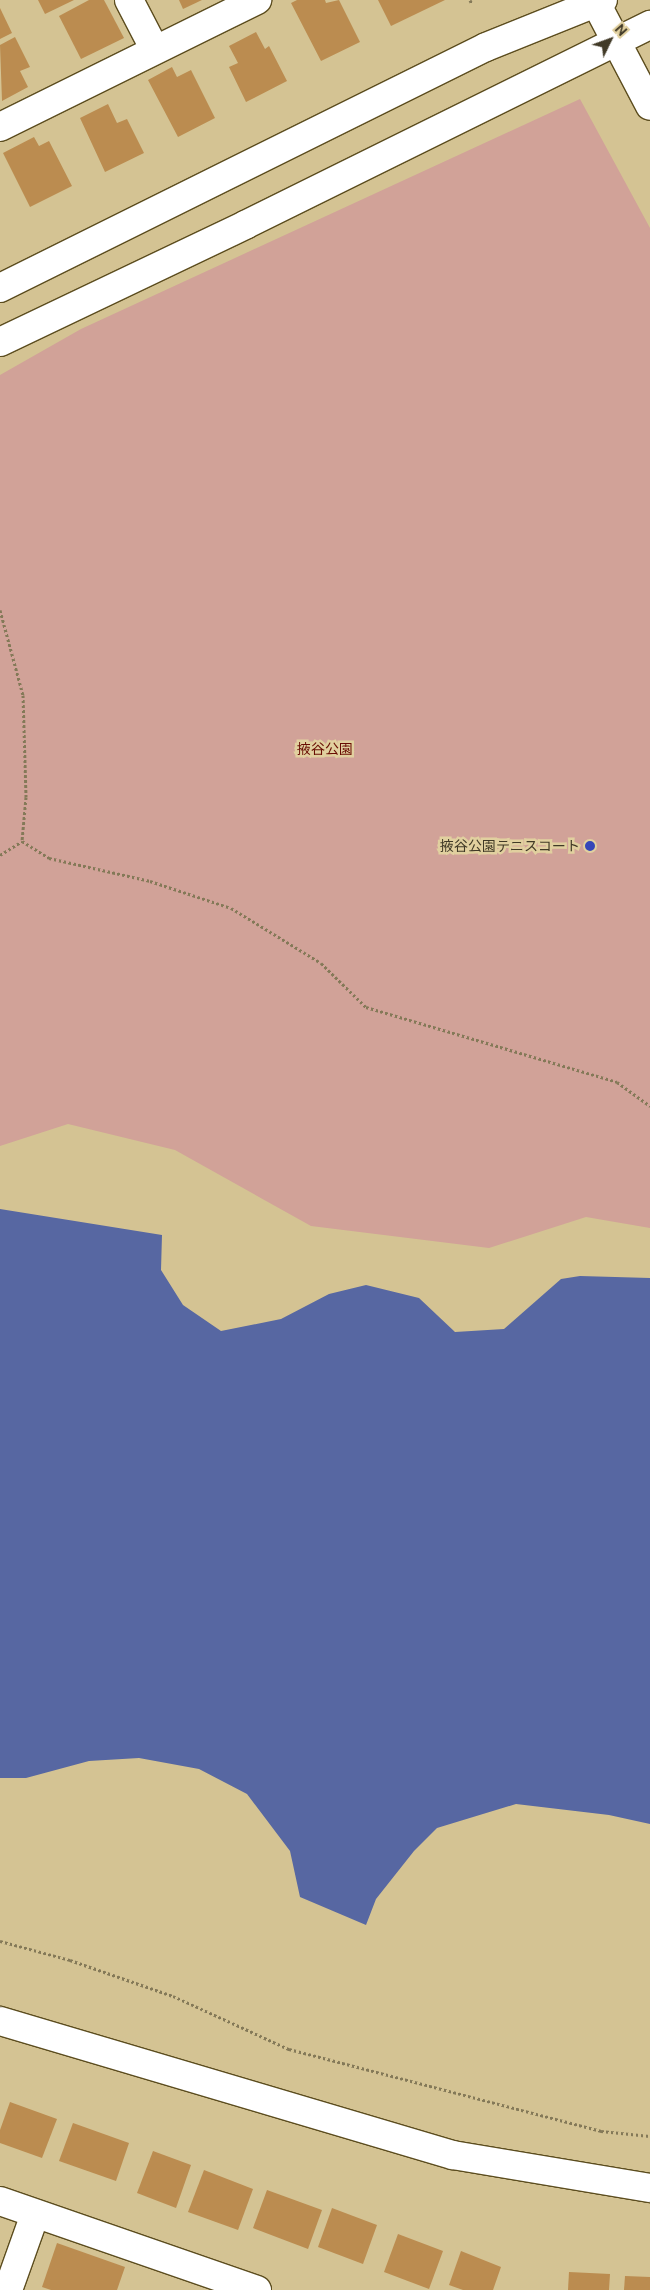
<!DOCTYPE html>
<meta charset="utf-8">
<style>
body{margin:0}
#map{position:relative;width:650px;height:2290px;overflow:hidden;background:#d4c393;font-family:Ubuntu,"Noto Sans JP",sans-serif}
div>[style]{position:absolute}
.green>*{inset:0;background:#d1a298}
.water>*{inset:0;background:#5767a2}
.building>*{inset:0;background:#bb8c50}
.path>*{height:3px;margin-top:-1.5px;transform-origin:0;background:repeating-linear-gradient(90deg,#847958 0 2.5px,transparent 0 5px)}
.roads{filter:drop-shadow(1px 0 #5c4d1f) drop-shadow(-1px 0 #5c4d1f) drop-shadow(0 1px #5c4d1f) drop-shadow(0 -1px #5c4d1f)}
.street>*{height:28px;margin:-14px;padding:0 14px;transform-origin:14px;border-radius:14px;background:#fff}
.secondary>*{height:28px;margin:-14px;padding:0 14px;transform-origin:14px;border-radius:14px;background:#fff}
.dots>*{width:14px;height:14px;translate:-50% -50%;box-sizing:border-box;border:2px solid #e1d09f;border-radius:50%}
span{translate:-50% -50%;white-space:nowrap;text-align:center;line-height:1.15;-webkit-text-stroke:5px #e1d09f;paint-order:stroke}
.park-label{font-size:14px;color:#680c02}
.poi-label{font-size:14px;color:#413a27}
.right{translate:-100% -50%;text-align:right}
.north{position:absolute;left:585px;top:15px;width:50px;height:50px;-webkit-text-stroke:4px #e1d09f;paint-order:stroke;rotate:48deg;font-size:14px;font-weight:700;line-height:20px;text-align:center;color:#413a27}
.north::after{content:'';display:block;margin:auto;width:18px;height:22px;background:#413a27;clip-path:polygon(50% 0,100% 100%,50% 72%,0 100%)}
</style>
<div id="map">
<div class="green">
<i style="clip-path:polygon(580px 99px,650px 228px,650px 1228px,586px 1217px,489px 1248px,311px 1226px,175px 1150px,68px 1124px,0 1146px,0 375px,81px 329px)"></i>
</div>
<div class="water">
<i style="clip-path:polygon(0 1209px,162px 1235px,161px 1270px,183px 1305px,221px 1331px,281px 1319px,329px 1294px,366px 1285px,419px 1298px,455px 1332px,504px 1329px,561px 1279px,580px 1276px,650px 1278px,650px 1824px,609px 1815px,516px 1804px,437px 1828px,414px 1851px,376px 1899px,366px 1925px,300px 1897px,290px 1851px,247px 1794px,199px 1769px,139px 1758px,89px 1761px,26px 1778px,0 1778px)"></i>
</div>
<div class="building">
<i style="clip-path:polygon(38px 0,74px 0,45px 14px)"></i>
<i style="clip-path:polygon(89px 0,104px 0,124px 38px,81px 59px,59px 16px)"></i>
<i style="clip-path:polygon(179px 0,202px 0,183px 9px)"></i>
<i style="clip-path:polygon(297px 0,325px 0,326px 3px,339px 0,360px 42px,321px 61px,291px 3px)"></i>
<i style="clip-path:polygon(378px 0,445px 0,391px 26px)"></i>
<i style="clip-path:polygon(0 8px,12px 33px,0 39px)"></i>
<i style="clip-path:polygon(256px 32px,265px 49px,269px 46px,287px 81px,246px 102px,229px 67px,238px 63px,229px 46px)"></i>
<i style="clip-path:polygon(15px 37px,30px 67px,20px 71px,28px 87px,2px 101px,0 45px)"></i>
<i style="clip-path:polygon(172px 67px,177px 77px,191px 70px,215px 118px,178px 137px,148px 80px)"></i>
<i style="clip-path:polygon(108px 104px,117px 123px,127px 119px,144px 153px,105px 172px,80px 118px)"></i>
<i style="clip-path:polygon(34px 137px,39px 146px,49px 141px,72px 186px,30px 207px,3px 153px)"></i>
<i style="clip-path:polygon(10px 2102px,57px 2119px,42px 2158px,0 2143px,0 2130px)"></i>
<i style="clip-path:polygon(73px 2123px,129px 2143px,116px 2181px,59px 2161px)"></i>
<i style="clip-path:polygon(153px 2151px,191px 2165px,176px 2208px,137px 2193px)"></i>
<i style="clip-path:polygon(204px 2170px,253px 2189px,238px 2230px,188px 2212px)"></i>
<i style="clip-path:polygon(267px 2190px,322px 2210px,308px 2249px,253px 2228px)"></i>
<i style="clip-path:polygon(332px 2208px,377px 2225px,363px 2264px,318px 2247px)"></i>
<i style="clip-path:polygon(398px 2234px,443px 2251px,429px 2289px,384px 2272px)"></i>
<i style="clip-path:polygon(57px 2243px,125px 2267px,117px 2290px,51px 2290px,42px 2287px)"></i>
<i style="clip-path:polygon(461px 2251px,501px 2267px,493px 2290px,463px 2290px,449px 2285px)"></i>
<i style="clip-path:polygon(569px 2272px,610px 2274px,609px 2290px,568px 2290px)"></i>
<i style="clip-path:polygon(625px 2276px,650px 2277px,650px 2290px,624px 2290px)"></i>
</div>
<div class="path">
<i style="left:470px;top:0;width:4px;rotate:63deg"></i>
<i style="left:0;top:610px;width:88px;rotate:74.9deg"></i>
<i style="left:23px;top:695px;width:102px;rotate:88.3deg"></i>
<i style="left:26px;top:797px;width:44px;rotate:95.2deg"></i>
<i style="left:22px;top:841px;width:32px;rotate:32deg"></i>
<i style="left:49px;top:858px;width:104px;rotate:12.8deg"></i>
<i style="left:150px;top:881px;width:85px;rotate:18.4deg"></i>
<i style="left:231px;top:908px;width:105px;rotate:31.4deg"></i>
<i style="left:321px;top:963px;width:63px;rotate:44.4deg"></i>
<i style="left:366px;top:1007px;width:262px;rotate:16.6deg"></i>
<i style="left:617px;top:1082px;width:41px;rotate:36deg"></i>
<i style="left:0;top:855px;width:26px;rotate:-32deg"></i>
<i style="left:0;top:1941px;width:73px;rotate:15.2deg"></i>
<i style="left:70px;top:1960px;width:109px;rotate:19.3deg"></i>
<i style="left:173px;top:1996px;width:128px;rotate:24.6deg"></i>
<i style="left:289px;top:2049px;width:323px;rotate:14.7deg"></i>
<i style="left:601px;top:2131px;width:49px;rotate:5.8deg"></i>
</div>
<div class="roads">
<div class="street">
<i style="left:129px;top:0;width:56px;rotate:62.5deg"></i>
<i style="left:0;top:127px;width:287px;rotate:-26.3deg"></i>
<i style="left:0;top:2201px;width:272px;rotate:19.1deg"></i>
<i style="left:8px;top:2290px;width:81px;rotate:-70.4deg"></i>
</div>
<div class="secondary">
<i style="left:596px;top:3px;width:116px;rotate:62.3deg"></i>
<i style="left:0;top:288px;width:542px;rotate:-26.38deg"></i>
<i style="left:486px;top:47px;width:126px;rotate:-21.9deg"></i>
<i style="left:0;top:342px;width:272px;rotate:-25.5deg"></i>
<i style="left:245px;top:225px;width:452px;rotate:-26.3deg"></i>
<i style="left:0;top:2021px;width:472px;rotate:16.5deg"></i>
<i style="left:453px;top:2155px;width:200px;rotate:9.5deg"></i>
</div>
</div>
<div class="dots">
<i style="left:590px;top:846px;background:#3646b8"></i>
</div>
<div class="park-label">
<span style="left:325px;top:749px">掖谷公園</span>
</div>
<div class="poi-label">
<span class="right" style="left:580px;top:846px">掖谷公園テニスコート</span>
</div>
<div class="north">N</div>
</div>
